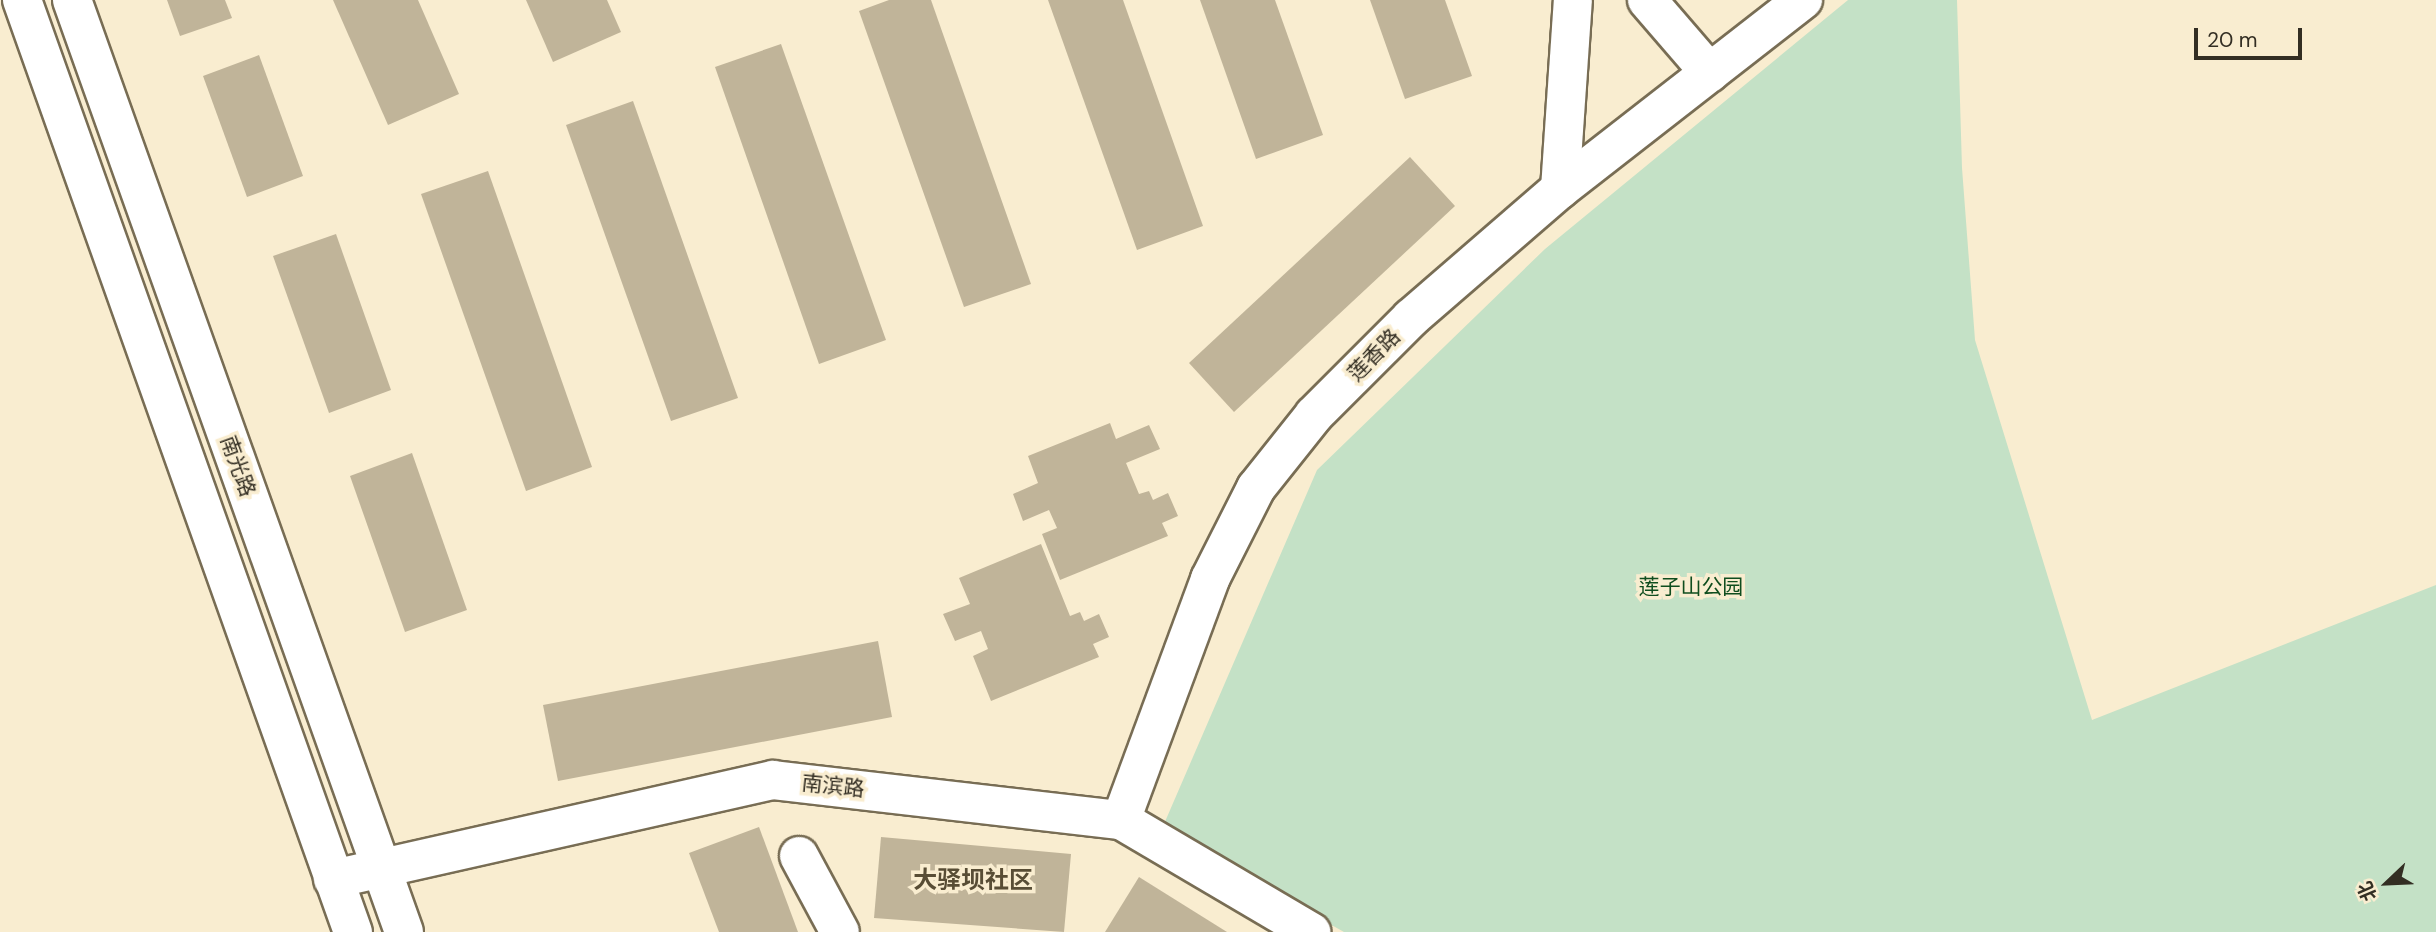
<!DOCTYPE html>
<meta charset="utf-8">
<style>
body{margin:0}
#map{position:relative;width:2436px;height:932px;overflow:hidden;background:#f9edd0;font-family:"DM Sans","Noto Sans SC",sans-serif}
div>[style]{position:absolute}
.green>*{inset:0;background:#c4e1c6}
.building>*{inset:0;background:#c0b499}
.roads{filter:drop-shadow(2px 0 #786d54) drop-shadow(-2px 0 #786d54) drop-shadow(0 2px #786d54) drop-shadow(0 -2px #786d54)}
.minor>*{height:38px;margin:-19px;padding:0 19px;transform-origin:19px;border-radius:19px;background:#fff}
.major>*{height:38px;margin:-19px;padding:0 19px;transform-origin:19px;border-radius:19px;background:#fff}
span{translate:-50% -50%;white-space:nowrap;text-align:center;line-height:1.15;-webkit-text-stroke:7px #f9edd0;paint-order:stroke}
.street-label{font-size:21px;color:#332e23}
.park-label{font-size:21px;color:#0f4d1e}
.quarter-label{font-size:24px;color:#584d35;font-weight:700}
.north{position:absolute;left:2352px;top:848px;width:70px;height:70px;-webkit-text-stroke:5px #f9edd0;paint-order:stroke;rotate:247deg;font-size:19px;font-weight:700;line-height:28px;text-align:center;color:#332e23}
.north::after{content:'';display:block;margin:auto;width:24px;height:32px;background:#332e23;clip-path:polygon(50% 0,100% 100%,50% 72%,0 100%)}
.scale{position:absolute;left:2194px;top:28px;width:108px;height:32px;box-sizing:border-box;border:4px solid #332e23;border-top:0;padding-left:9px;font-size:21px;line-height:24px;white-space:nowrap;color:#332e23;-webkit-text-stroke:5px #f9edd0;paint-order:stroke}
</style>
<div id="map">
<div class="green">
<i style="clip-path:polygon(1848px 0,1957px 0,1962px 168px,1975px 340px,2092px 720px,2436px 585px,2436px 932px,1344px 932px,1216px 860px,1164px 824px,1317px 470px,1545px 249px)"></i>
</div>
<div class="building">
<i style="clip-path:polygon(167px 0,225px 0,232px 18px,180px 36px)"></i>
<i style="clip-path:polygon(333px 0,418px 0,459px 94px,388px 125px)"></i>
<i style="clip-path:polygon(526px 0,607px 0,621px 32px,553px 62px)"></i>
<i style="clip-path:polygon(889px 0,931px 0,1031px 284px,964px 307px,859px 11px)"></i>
<i style="clip-path:polygon(1048px 0,1123px 0,1203px 226px,1137px 250px)"></i>
<i style="clip-path:polygon(1200px 0,1275px 0,1323px 135px,1256px 159px)"></i>
<i style="clip-path:polygon(1370px 0,1445px 0,1472px 76px,1405px 99px)"></i>
<i style="clip-path:polygon(781px 44px,886px 340px,819px 364px,715px 67px)"></i>
<i style="clip-path:polygon(259px 55px,303px 176px,247px 197px,203px 76px)"></i>
<i style="clip-path:polygon(633px 101px,738px 398px,671px 421px,566px 125px)"></i>
<i style="clip-path:polygon(1410px 157px,1455px 206px,1234px 412px,1189px 363px)"></i>
<i style="clip-path:polygon(488px 171px,592px 467px,526px 491px,421px 194px)"></i>
<i style="clip-path:polygon(336px 234px,391px 390px,329px 413px,273px 256px)"></i>
<i style="clip-path:polygon(1110px 423px,1116px 439px,1149px 425px,1160px 449px,1126px 463px,1139px 494px,1149px 491px,1153px 500px,1168px 493px,1178px 516px,1162px 523px,1168px 536px,1060px 580px,1042px 534px,1057px 528px,1049px 510px,1023px 521px,1013px 494px,1038px 483px,1028px 456px)"></i>
<i style="clip-path:polygon(412px 453px,467px 610px,405px 632px,350px 476px)"></i>
<i style="clip-path:polygon(1041px 544px,1070px 616px,1080px 612px,1084px 621px,1099px 614px,1109px 637px,1093px 644px,1099px 657px,991px 701px,973px 656px,988px 649px,981px 631px,955px 641px,943px 614px,970px 604px,959px 578px)"></i>
<i style="clip-path:polygon(878px 641px,892px 717px,558px 781px,543px 705px)"></i>
<i style="clip-path:polygon(759px 827px,798px 932px,719px 932px,689px 853px)"></i>
<i style="clip-path:polygon(881px 837px,1071px 854px,1064px 932px,874px 918px)"></i>
<i style="clip-path:polygon(1139px 877px,1227px 932px,1105px 932px)"></i>
</div>
<div class="roads">
<div class="minor">
<i style="left:1647px;top:0;width:96px;rotate:49.2deg"></i>
<i style="left:1560px;top:189px;width:189px;rotate:-86.1deg"></i>
<i style="left:1121px;top:820px;width:257px;rotate:-69.7deg"></i>
<i style="left:1210px;top:579px;width:102px;rotate:-63.2deg"></i>
<i style="left:1256px;top:488px;width:93px;rotate:-51.5deg"></i>
<i style="left:1314px;top:415px;width:137px;rotate:-45deg"></i>
<i style="left:1411px;top:318px;width:197px;rotate:-40.9deg"></i>
<i style="left:1560px;top:189px;width:308px;rotate:-37.9deg"></i>
<i style="left:799px;top:856px;width:86px;rotate:61.7deg"></i>
<i style="left:333px;top:879px;width:451px;rotate:-12.7deg"></i>
<i style="left:773px;top:780px;width:350px;rotate:6.6deg"></i>
<i style="left:1121px;top:820px;width:221px;rotate:30.5deg"></i>
</div>
<div class="major">
<i style="left:22px;top:0;width:989px;rotate:70.45deg"></i>
<i style="left:72px;top:0;width:989px;rotate:70.39deg"></i>
</div>
</div>
<div class="street-label">
<span style="left:1374px;top:355px;rotate:-45deg">莲香路</span>
<span style="left:238px;top:466px;rotate:70deg">南光路</span>
<span style="left:833px;top:786px;rotate:6deg">南滨路</span>
</div>
<div class="park-label">
<span style="left:1691px;top:587px">莲子山公园</span>
</div>
<div class="quarter-label">
<span style="left:973px;top:880px">大驿坝社区</span>
</div>
<div class="north">北</div>
<div class="scale">20 m</div>
</div>
